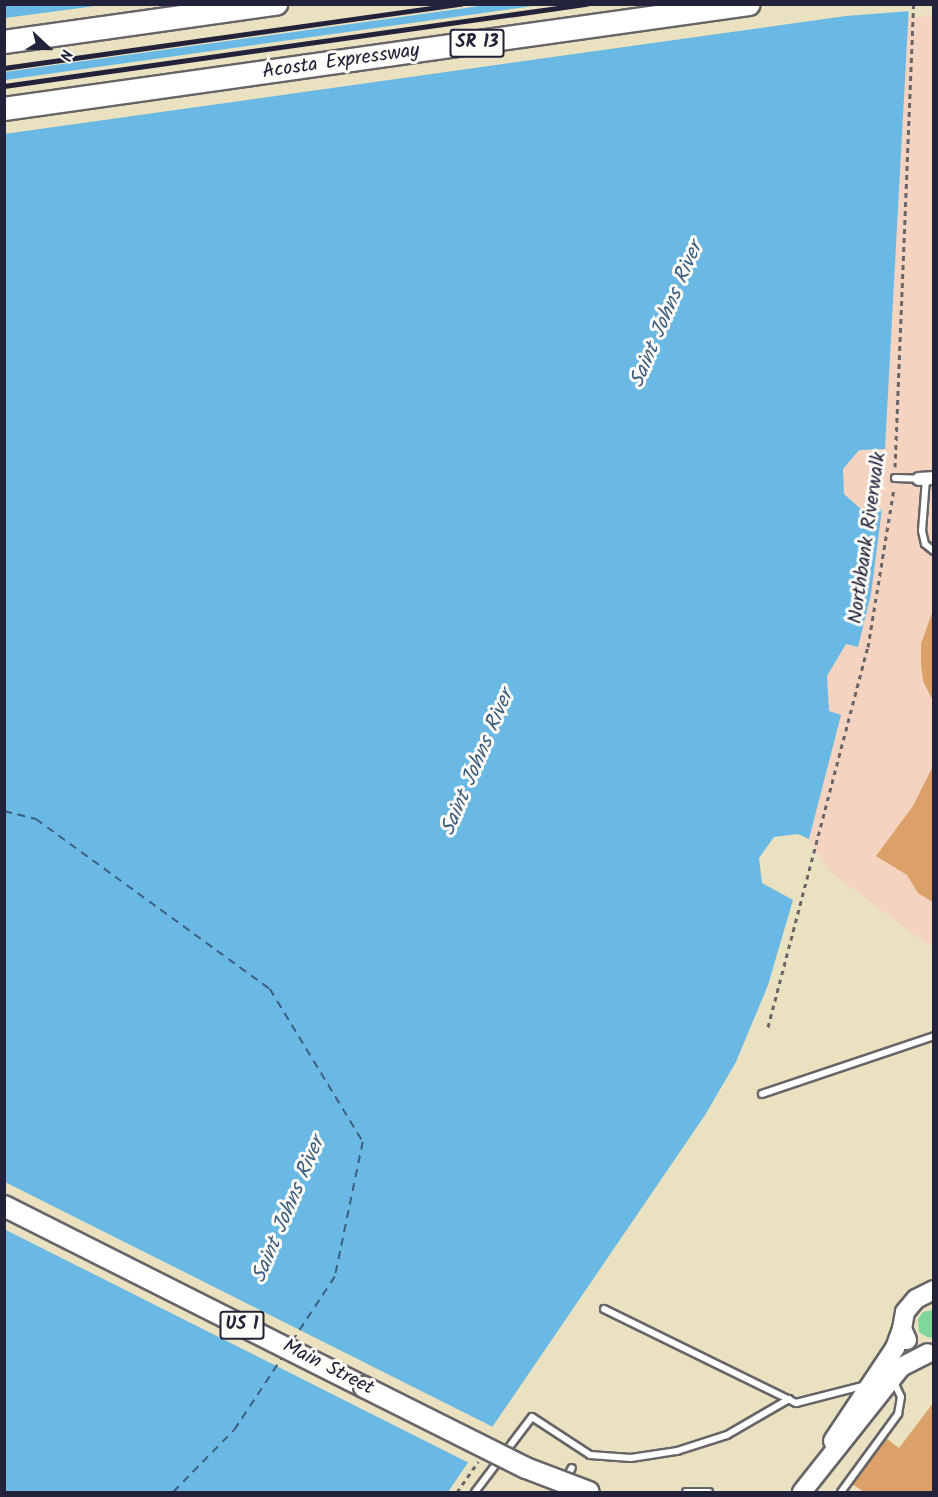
<!DOCTYPE html>
<style>
body{margin:0}
#map{position:relative;width:938px;height:1497px;overflow:hidden;background:#e9e1bf;font-family:Kalam,sans-serif}
div>[style]{position:absolute}
.built>*{inset:0;background:#f4d3c0}
.green>*{inset:0;background:#7fd79c}
.water>*{inset:0;background:#69b9e4}
.pier>*{inset:0;background:#e9e1bf}
.ferry>*{height:1.5px;margin-top:-0.75px;transform-origin:0;background:repeating-linear-gradient(90deg,#3e5e7f 0 8px,transparent 0 14px)}
.building>*{inset:0;background:#dba169}
.path>*{height:3px;margin-top:-1.5px;transform-origin:0;background:repeating-linear-gradient(90deg,#686569 0 4.5px,transparent 0 9px)}
.roads{filter:drop-shadow(2px 0 #686569) drop-shadow(-2px 0 #686569) drop-shadow(0 2px #686569) drop-shadow(0 -2px #686569)}
.lane>*{height:6px;margin:-3px;padding:0 3px;transform-origin:3px;border-radius:3px;background:#fff}
.street>*{height:12px;margin:-6px;padding:0 6px;transform-origin:6px;border-radius:6px;background:#fff}
.secondary>*{height:18px;margin:-9px;padding:0 9px;transform-origin:9px;border-radius:9px;background:#fff}
.primary>*{height:20px;margin:-10px;padding:0 10px;transform-origin:10px;border-radius:10px;background:#fff}
.highway>*{height:22px;margin:-11px;padding:0 11px;transform-origin:11px;border-radius:11px;background:#fff}
.rail>*{height:4.5px;margin:-2.25px;padding:0 2.25px;transform-origin:2.25px;border-radius:2.25px;background:#22223b}
.bridges{filter:drop-shadow(2px 0 #686569) drop-shadow(-2px 0 #686569) drop-shadow(0 2px #686569) drop-shadow(0 -2px #686569)}
.primary-bridge>*{height:20px;margin:-10px;padding:0 10px;transform-origin:10px;border-radius:10px;background:#fff}
span{translate:-50% -50%;white-space:nowrap;text-align:center;line-height:1.15;-webkit-text-stroke:6px #fdfcf7;paint-order:stroke}
.shield-label span{padding:2px 4px;background:#fdfcf7;border:2px solid;border-radius:4px;-webkit-text-stroke-width:0}
.shield-label{font-size:18px;color:#22223b;font-weight:700}
.street-label{font-size:20px;color:#22223b}
.water-label{font-size:21px;color:#3e5e7f;font-style:italic}
.frame{position:absolute;inset:0;border:6px solid #22223b;pointer-events:none}
.north{position:absolute;left:18px;top:18px;width:60px;height:60px;-webkit-text-stroke:4px #fdfcf7;paint-order:stroke;rotate:112deg;font-size:16px;font-weight:700;line-height:24px;text-align:center;color:#22223b}
.north::after{content:'';display:block;margin:auto;width:21px;height:27px;background:#22223b;clip-path:polygon(50% 0,100% 100%,50% 72%,0 100%)}
</style>
<div id="map">
<div class="built">
<i style="clip-path:polygon(933px 16px,933px 948px,830px 872px,809px 839px,841px 715px,829px 712px,827px 675px,846px 644px,858px 646px,871px 594px,882px 509px,862px 510px,844px 494px,843px 469px,859px 450px,885px 449px,908px 18px)"></i>
</div>
<div class="green">
<i style="clip-path:polygon(933px 1310px,933px 1338px,927px 1337px,919px 1332px,918px 1319px,923px 1312px)"></i>
</div>
<div class="water">
<i style="clip-path:polygon(5px 5px,909px 5px,885px 449px,859px 450px,843px 469px,844px 494px,862px 510px,882px 509px,871px 594px,858px 647px,846px 644px,827px 676px,829px 711px,841px 715px,809px 839px,798px 834px,774px 837px,759px 858px,762px 883px,793px 900px,768px 985px,736px 1062px,705px 1115px,448px 1492px,5px 1492px)"></i>
</div>
<div class="pier">
<i style="clip-path:polygon(912px 4px,911px 11px,846px 16px,4px 134px,5px 80px,540px 5px)"></i>
<i style="clip-path:polygon(103px 5px,487px 5px,5px 72px,5px 18px)"></i>
<i style="clip-path:polygon(5px 1182px,495px 1428px,471px 1464px,4px 1229px)"></i>
</div>
<div class="ferry">
<i style="left:4px;top:811px;width:33px;rotate:14deg"></i>
<i style="left:36px;top:819px;width:289px;rotate:36deg"></i>
<i style="left:270px;top:989px;width:179px;rotate:58.7deg"></i>
<i style="left:363px;top:1142px;width:138px;rotate:101.7deg"></i>
<i style="left:335px;top:1277px;width:78px;rotate:123.5deg"></i>
<i style="left:173px;top:1492px;width:87px;rotate:-45.5deg"></i>
<i style="left:234px;top:1430px;width:89px;rotate:-56.5deg"></i>
</div>
<div class="building">
<i style="clip-path:polygon(934px 607px,932px 692px,934px 703px,923px 681px,921px 663px,921px 644px)"></i>
<i style="clip-path:polygon(934px 764px,934px 903px,918px 893px,907px 875px,876px 856px,913px 806px)"></i>
<i style="clip-path:polygon(934px 1402px,934px 1492px,864px 1492px,845px 1479px,879px 1433px,899px 1448px)"></i>
</div>
<div class="path">
<i style="left:895px;top:467px;width:463px;rotate:-87.7deg"></i>
<i style="left:768px;top:1027px;width:393px;rotate:-75.3deg"></i>
<i style="left:868px;top:647px;width:160px;rotate:-80.7deg"></i>
<i style="left:457px;top:1492px;width:37px;rotate:-55deg"></i>
</div>
<div class="roads">
<div class="lane">
<i style="left:895px;top:478px;width:24px;rotate:2deg"></i>
<i style="left:926px;top:479px;width:52px;rotate:94.4deg"></i>
<i style="left:922px;top:531px;width:13px;rotate:77deg"></i>
<i style="left:925px;top:544px;width:11px;rotate:38deg"></i>
<i style="left:762px;top:1094px;width:182px;rotate:-18.6deg"></i>
<i style="left:604px;top:1309px;width:214px;rotate:26.1deg"></i>
<i style="left:796px;top:1403px;width:72px;rotate:-14.4deg"></i>
<i style="left:475px;top:1492px;width:94px;rotate:-52.8deg"></i>
<i style="left:532px;top:1417px;width:69px;rotate:33.2deg"></i>
<i style="left:590px;top:1455px;width:41px;rotate:4.2deg"></i>
<i style="left:631px;top:1458px;width:47px;rotate:-8.7deg"></i>
<i style="left:677px;top:1451px;width:52px;rotate:-17.7deg"></i>
<i style="left:727px;top:1435px;width:72px;rotate:-30.1deg"></i>
<i style="left:559px;top:1492px;width:27px;rotate:-62deg"></i>
<i style="left:686px;top:1492px;width:23px"></i>
<i style="left:841px;top:1492px;width:97px;rotate:-53.8deg"></i>
<i style="left:898px;top:1414px;width:17px;rotate:-80deg"></i>
<i style="left:901px;top:1397px;width:17px;rotate:-115deg"></i>
</div>
<div class="street">
<i style="left:919px;top:479px;width:15px;rotate:-4deg"></i>
</div>
<div class="secondary">
<i style="left:907px;top:1340px;width:12px;rotate:-114deg"></i>
<i style="left:902px;top:1329px;width:17px;rotate:-80deg"></i>
<i style="left:905px;top:1312px;width:17px;rotate:-50deg"></i>
<i style="left:916px;top:1299px;width:20px;rotate:-27deg"></i>
<i style="left:833px;top:1441px;width:112px;rotate:-56.3deg"></i>
<i style="left:895px;top:1348px;width:20px;rotate:-70deg"></i>
<i style="left:802px;top:1492px;width:159px;rotate:-51.6deg"></i>
<i style="left:901px;top:1367px;width:30px;rotate:-27deg"></i>
</div>
<div class="primary">
<i style="left:4px;top:1206px;width:403px;rotate:26.7deg"></i>
</div>
<div class="highway">
<i style="left:4px;top:42px;width:275px;rotate:-8deg"></i>
<i style="left:4px;top:109px;width:752px;rotate:-8.02deg"></i>
</div>
</div>
<div class="rail">
<i style="left:4px;top:68px;width:462px;rotate:-8deg"></i>
<i style="left:4px;top:86px;width:588px;rotate:-8.02deg"></i>
</div>
<div class="bridges">
<div class="primary-bridge">
<i style="left:364px;top:1387px;width:181px;rotate:26.6deg"></i>
<i style="left:526px;top:1468px;width:67px;rotate:20.9deg"></i>
</div>
</div>
<div class="shield-label">
<span style="left:477px;top:43px">SR 13</span>
<span style="left:242px;top:1325px">US 1</span>
</div>
<div class="street-label">
<span style="left:341px;top:62px;rotate:-8deg">Acosta Expressway</span>
<span style="left:868px;top:538px;rotate:-82deg">Northbank Riverwalk</span>
<span style="left:328px;top:1368px;rotate:27deg">Main Street</span>
</div>
<div class="water-label">
<span style="left:667px;top:315px;rotate:-67deg">Saint Johns River</span>
<span style="left:478px;top:763px;rotate:-67deg">Saint Johns River</span>
<span style="left:289px;top:1210px;rotate:-67deg">Saint Johns River</span>
</div>
<div class="frame"></div>
<div class="north">N</div>
</div>
